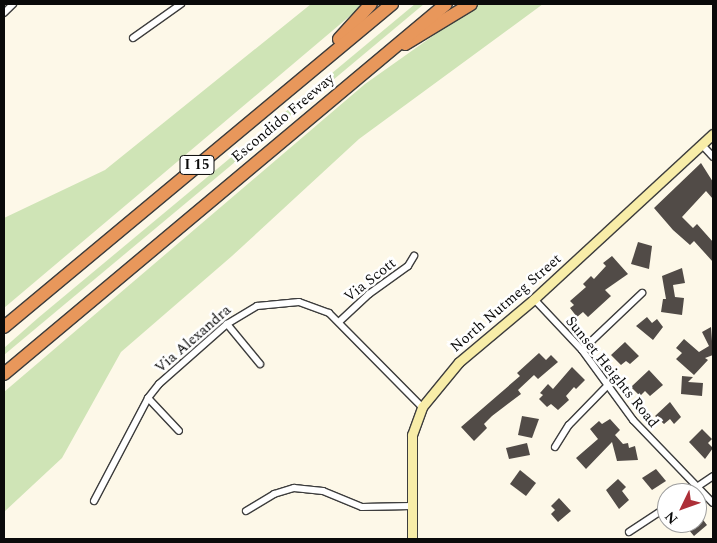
<!DOCTYPE html>
<style>
body{margin:0}
#map{position:relative;width:717px;height:543px;overflow:hidden;background:#fdf8e8;font-family:Spectral,serif}
div>[style]{position:absolute}
.green>*{inset:0;background:#cfe4b6}
.building>*{inset:0;background:#514b47}
.roads{filter:drop-shadow(1px 0 #3d3d3d) drop-shadow(-1px 0 #3d3d3d) drop-shadow(0 1px #3d3d3d) drop-shadow(0 -1px #3d3d3d)}
.street>*{height:6px;margin:-3px;padding:0 3px;transform-origin:3px;border-radius:3px;background:#fff}
.secondary>*{height:9px;margin:-4.5px;padding:0 4.5px;transform-origin:4.5px;border-radius:4.5px;background:#f8eda8}
.highway>*{height:12px;margin:-6px;padding:0 6px;transform-origin:6px;border-radius:6px;background:#e8975b}
span{translate:-50% -50%;white-space:nowrap;text-align:center;line-height:1.15;-webkit-text-stroke:5px #fff;paint-order:stroke}
.shield-label span{padding:1px 4px;background:#fff;border:1px solid;border-radius:4px;-webkit-text-stroke-width:0}
.shield-label{font-size:14px;color:#0a0a0a;font-weight:700}
.street-label{font-size:15px;color:#0a0a0a}
.frame{position:absolute;inset:0;border:5px solid #0a0a0a;pointer-events:none}
.north{position:absolute;left:657px;top:483px;width:50px;height:50px;box-sizing:border-box;background:#fff;border:1px solid #9d9d9d;border-radius:50%;rotate:228deg;font-size:14px;font-weight:700;line-height:20px;text-align:center;color:#0a0a0a}
.north::after{content:'';display:block;margin:auto;width:18px;height:22px;background:#ad2f38;clip-path:polygon(50% 0,100% 100%,50% 72%,0 100%)}
</style>
<div id="map">
<div class="green">
<i style="clip-path:polygon(311px 4px,364px 4px,4px 308px,4px 218px,105px 170px)"></i>
<i style="clip-path:polygon(415px 4px,424px 4px,4px 355px,4px 348px,38px 318px)"></i>
<i style="clip-path:polygon(478px 4px,543px 4px,359px 139px,232px 256px,121px 352px,62px 458px,4px 512px,4px 392px,365px 84px)"></i>
</div>
<div class="building">
<i style="clip-path:polygon(701px 163px,713px 182px,713px 199px,706px 191px,682px 217px,693px 228px,697px 224px,713px 242px,713px 262px,694px 241px,690px 245px,673px 230px,654px 208px)"></i>
<i style="clip-path:polygon(638px 242px,652px 246px,649px 269px,631px 264px)"></i>
<i style="clip-path:polygon(612px 256px,628px 274px,605px 290px,611px 296px,588px 317px,583px 312px,577px 317px,570px 308px,574px 305px,570px 301px,586px 287px,583px 284px,591px 276px,594px 279px,606px 266px,603px 263px)"></i>
<i style="clip-path:polygon(682px 268px,685px 283px,673px 285px,675px 297px,684px 298px,682px 315px,661px 312px,663px 299px,666px 299px,662px 276px)"></i>
<i style="clip-path:polygon(647px 317px,652px 323px,657px 319px,663px 327px,653px 340px,636px 326px)"></i>
<i style="clip-path:polygon(711px 327px,713px 355px,705px 358px,708px 360px,694px 375px,676px 359px,682px 353px,676px 348px,684px 339px,699px 352px,709px 346px,702px 332px)"></i>
<i style="clip-path:polygon(625px 342px,639px 356px,630px 364px,626px 361px,621px 365px,611px 355px)"></i>
<i style="clip-path:polygon(539px 353px,546px 360px,551px 355px,558px 362px,538px 379px,534px 375px,518px 390px,521px 394px,492px 416px,484px 424px,487px 428px,474px 441px,461px 427px,520px 376px,517px 373px)"></i>
<i style="clip-path:polygon(572px 367px,585px 380px,576px 389px,574px 387px,566px 396px,569px 400px,558px 410px,551px 404px,547px 407px,539px 399px,543px 395px,540px 393px,548px 384px,553px 389px)"></i>
<i style="clip-path:polygon(649px 370px,663px 385px,650px 396px,645px 391px,640px 396px,631px 387px)"></i>
<i style="clip-path:polygon(682px 376px,693px 377px,688px 382px,703px 383px,702px 396px,681px 394px)"></i>
<i style="clip-path:polygon(670px 402px,681px 417px,674px 424px,670px 419px,664px 424px,655px 416px)"></i>
<i style="clip-path:polygon(522px 416px,539px 419px,532px 438px,518px 435px)"></i>
<i style="clip-path:polygon(610px 419px,620px 430px,615px 435px,623px 444px,628px 443px,629px 448px,635px 446px,638px 460px,617px 461px,612px 442px,586px 469px,576px 458px,598px 439px,590px 429px,599px 421px,602px 424px)"></i>
<i style="clip-path:polygon(702px 429px,712px 439px,708px 443px,713px 448px,705px 459px,689px 442px)"></i>
<i style="clip-path:polygon(527px 443px,530px 455px,509px 459px,506px 448px)"></i>
<i style="clip-path:polygon(656px 469px,666px 481px,652px 490px,642px 478px)"></i>
<i style="clip-path:polygon(520px 470px,536px 483px,526px 496px,510px 484px)"></i>
<i style="clip-path:polygon(618px 479px,626px 487px,622px 491px,629px 500px,619px 509px,606px 490px)"></i>
<i style="clip-path:polygon(559px 498px,571px 511px,558px 522px,551px 514px,555px 510px,551px 506px)"></i>
<i style="clip-path:polygon(697px 512px,707px 525px,694px 536px,683px 523px,697px 523px)"></i>
</div>
<div class="roads">
<div class="street">
<i style="left:4px;top:13px;width:13px;rotate:-45deg"></i>
<i style="left:133px;top:38px;width:59px;rotate:-35.3deg"></i>
<i style="left:702px;top:145px;width:16px;rotate:47deg"></i>
<i style="left:534px;top:299px;width:70px;rotate:46.7deg"></i>
<i style="left:582px;top:350px;width:87px;rotate:53.9deg"></i>
<i style="left:633px;top:420px;width:115px;rotate:46.1deg"></i>
<i style="left:340px;top:321px;width:40px;rotate:-43deg"></i>
<i style="left:369px;top:294px;width:48px;rotate:-35.7deg"></i>
<i style="left:408px;top:266px;width:12px;rotate:-59deg"></i>
<i style="left:227px;top:324px;width:52px;rotate:50.5deg"></i>
<i style="left:582px;top:350px;width:83px;rotate:-43.5deg"></i>
<i style="left:148px;top:398px;width:45px;rotate:46.8deg"></i>
<i style="left:555px;top:447px;width:26px;rotate:-58deg"></i>
<i style="left:569px;top:425px;width:57px;rotate:-45.7deg"></i>
<i style="left:688px;top:493px;width:30px;rotate:-34deg"></i>
<i style="left:94px;top:501px;width:116px;rotate:-62.3deg"></i>
<i style="left:148px;top:398px;width:18px;rotate:-52deg"></i>
<i style="left:159px;top:384px;width:91px;rotate:-41.4deg"></i>
<i style="left:227px;top:324px;width:35px;rotate:-31deg"></i>
<i style="left:257px;top:306px;width:42px;rotate:-5.4deg"></i>
<i style="left:299px;top:302px;width:32px;rotate:20deg"></i>
<i style="left:329px;top:313px;width:132px;rotate:45.3deg"></i>
<i style="left:246px;top:511px;width:33px;rotate:-31deg"></i>
<i style="left:274px;top:494px;width:21px;rotate:-17deg"></i>
<i style="left:294px;top:488px;width:29px;rotate:6deg"></i>
<i style="left:323px;top:491px;width:42px;rotate:22.3deg"></i>
<i style="left:362px;top:507px;width:49px;rotate:-1.2deg"></i>
<i style="left:629px;top:532px;width:45px;rotate:-33.3deg"></i>
</div>
<div class="secondary">
<i style="left:412px;top:539px;width:104px;rotate:-90deg"></i>
<i style="left:412px;top:435px;width:30px;rotate:-70deg"></i>
<i style="left:422px;top:407px;width:58px;rotate:-50.6deg"></i>
<i style="left:459px;top:362px;width:98px;rotate:-40deg"></i>
<i style="left:534px;top:299px;width:243px;rotate:-42.7deg"></i>
</div>
<div class="highway">
<i style="left:339px;top:39px;width:47px;rotate:-47.6deg"></i>
<i style="left:405px;top:44px;width:77px;rotate:-31.2deg"></i>
<i style="left:4px;top:327px;width:505px;rotate:-39.78deg"></i>
<i style="left:4px;top:374px;width:576px;rotate:-39.93deg"></i>
</div>
</div>
<div class="shield-label">
<span style="left:197px;top:165px">I 15</span>
</div>
<div class="street-label">
<span style="left:283px;top:118px;rotate:-40deg">Escondido Freeway</span>
<span style="left:370px;top:280px;rotate:-38deg">Via Scott</span>
<span style="left:506px;top:303px;rotate:-41deg">North Nutmeg Street</span>
<span style="left:193px;top:339px;rotate:-41deg">Via Alexandra</span>
<span style="left:612px;top:372px;rotate:51deg">Sunset Heights Road</span>
</div>
<div class="frame"></div>
<div class="north">N</div>
</div>
